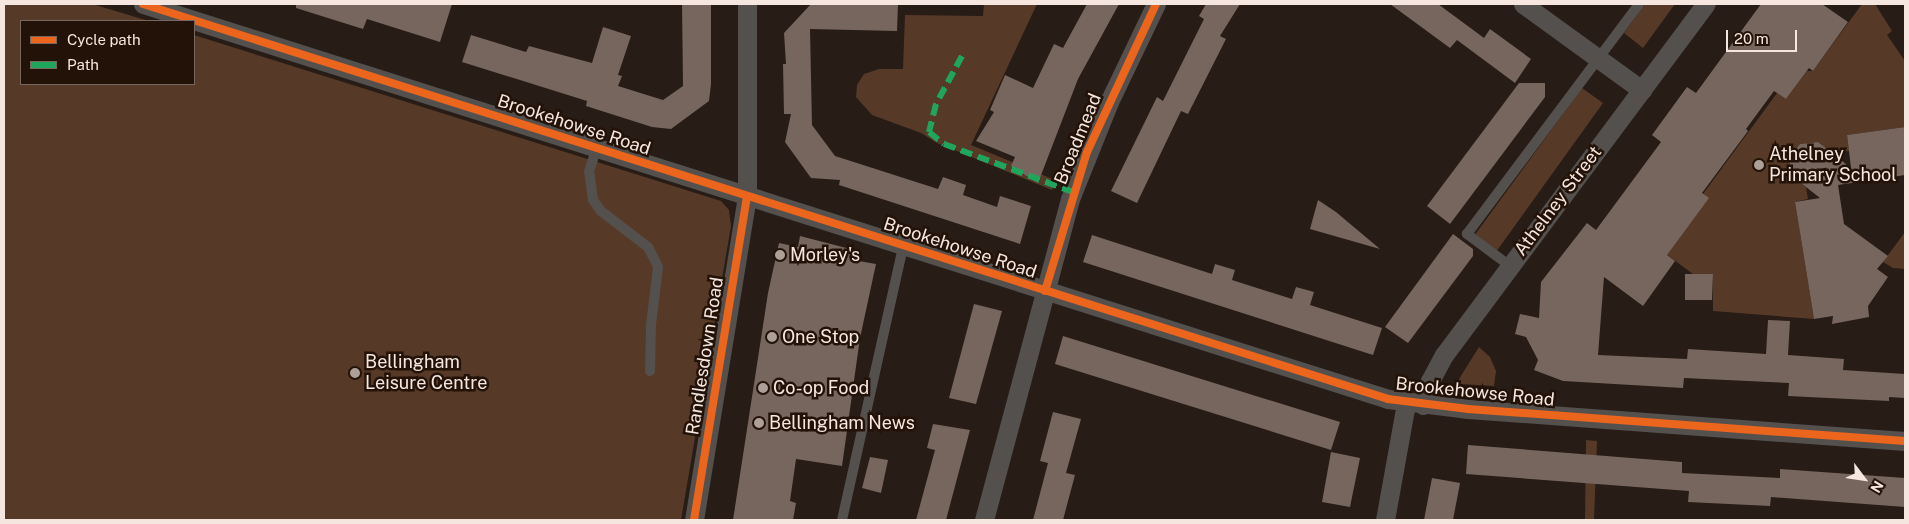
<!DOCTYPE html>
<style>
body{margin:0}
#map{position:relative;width:1909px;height:524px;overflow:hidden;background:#271c16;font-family:"Public Sans",sans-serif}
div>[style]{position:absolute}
.green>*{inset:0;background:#573927}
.building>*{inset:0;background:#77665d}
.lane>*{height:10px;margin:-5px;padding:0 5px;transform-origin:5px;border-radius:5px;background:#54504e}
.street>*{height:19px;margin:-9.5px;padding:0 9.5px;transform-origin:9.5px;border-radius:9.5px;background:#54504e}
.quiet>*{height:6px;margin-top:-3px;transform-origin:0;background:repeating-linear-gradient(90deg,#20a55d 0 12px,transparent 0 18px)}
.cycleway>*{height:8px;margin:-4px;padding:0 4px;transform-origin:4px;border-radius:4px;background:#eb651d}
.dots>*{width:14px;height:14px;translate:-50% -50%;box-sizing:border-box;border:2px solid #231207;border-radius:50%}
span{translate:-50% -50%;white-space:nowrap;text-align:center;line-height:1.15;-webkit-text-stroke:5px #231207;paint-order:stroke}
.street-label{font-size:18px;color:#f5e7e0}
.poi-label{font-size:18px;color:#f5e7e0}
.left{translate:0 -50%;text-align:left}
.frame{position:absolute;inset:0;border:5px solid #f5e7e0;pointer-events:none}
.legend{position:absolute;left:20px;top:20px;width:175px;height:65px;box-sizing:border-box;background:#231207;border:1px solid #77675e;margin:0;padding:6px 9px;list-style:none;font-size:15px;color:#f5e7e0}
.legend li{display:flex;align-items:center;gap:10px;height:25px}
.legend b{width:25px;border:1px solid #77675e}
.north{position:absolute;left:1839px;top:454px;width:50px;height:50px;-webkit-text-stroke:4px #231207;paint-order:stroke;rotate:121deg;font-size:14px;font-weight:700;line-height:20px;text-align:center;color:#f5e7e0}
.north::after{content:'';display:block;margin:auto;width:18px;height:22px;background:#f5e7e0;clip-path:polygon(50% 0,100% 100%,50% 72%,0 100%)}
.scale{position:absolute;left:1726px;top:30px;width:71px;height:22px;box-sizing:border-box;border:2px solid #f5e7e0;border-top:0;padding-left:6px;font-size:15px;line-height:18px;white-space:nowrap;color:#f5e7e0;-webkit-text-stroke:4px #231207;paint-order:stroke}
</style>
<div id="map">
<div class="green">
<i style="clip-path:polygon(4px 4px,92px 4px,149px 21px,21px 21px,21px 84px,194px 84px,194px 35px,721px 201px,729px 210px,731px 226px,681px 520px,4px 520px)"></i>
<i style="clip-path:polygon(984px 4px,1037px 4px,971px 145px,1055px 180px,1052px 190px,937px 143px,921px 133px,872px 115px,856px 97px,857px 85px,864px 74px,879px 69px,903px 69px,905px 15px,983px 16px)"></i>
<i style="clip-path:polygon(1645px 4px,1675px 4px,1643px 48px,1624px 33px)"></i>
<i style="clip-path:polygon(1862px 4px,1875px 4px,1892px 31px,1887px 35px,1905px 61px,1905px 127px,1847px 135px,1849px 151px,1831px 153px,1818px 142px,1800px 144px,1789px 158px,1792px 176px,1806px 187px,1808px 199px,1795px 202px,1814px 319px,1713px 311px,1713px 274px,1693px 274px,1658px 248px,1703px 194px,1777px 93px,1786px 99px,1807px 71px,1813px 71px)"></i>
<i style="clip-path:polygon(1582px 88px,1603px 103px,1496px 252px,1474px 236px)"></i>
<i style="clip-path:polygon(1905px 232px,1905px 269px,1893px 268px,1883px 262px)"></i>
<i style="clip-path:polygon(1479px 347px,1490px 357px,1496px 371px,1494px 386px,1460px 384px,1459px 379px)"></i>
<i style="clip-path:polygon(1586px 440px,1597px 441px,1594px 520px,1585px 520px)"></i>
</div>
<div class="building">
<i style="clip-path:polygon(296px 4px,452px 4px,440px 42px,367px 19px,363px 29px,296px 8px)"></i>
<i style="clip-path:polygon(682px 4px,711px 4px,711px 84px,709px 101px,671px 129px,652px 127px,586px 106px,587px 101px,462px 62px,471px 35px,526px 52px,529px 46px,592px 63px,603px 27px,631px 36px,618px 75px,622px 76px,618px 86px,663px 100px,683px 86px)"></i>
<i style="clip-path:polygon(811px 4px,898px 4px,897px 31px,810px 29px,812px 125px,835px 156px,938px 189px,943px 177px,966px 185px,963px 195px,997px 207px,1000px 196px,1031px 206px,1020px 244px,839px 185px,840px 180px,811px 178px,785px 142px,791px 114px,784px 114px,783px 64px,786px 64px,784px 33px)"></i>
<i style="clip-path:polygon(1087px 4px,1119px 4px,1078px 79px,1038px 183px,1011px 166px,1015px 157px,976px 141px,994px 112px,990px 110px,1005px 75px,1033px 88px,1054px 44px,1063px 48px)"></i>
<i style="clip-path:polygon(1206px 4px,1240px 4px,1220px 36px,1226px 39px,1188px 114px,1181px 111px,1137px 203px,1111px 191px,1157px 97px,1163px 101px,1204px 19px,1199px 16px)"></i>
<i style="clip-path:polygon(1390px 4px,1438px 4px,1484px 38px,1490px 29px,1531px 59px,1515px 83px,1457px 40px,1450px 48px)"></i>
<i style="clip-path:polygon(1761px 4px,1822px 4px,1848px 22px,1813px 71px,1809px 68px,1786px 99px,1774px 91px,1746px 129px,1748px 131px,1702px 193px,1709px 198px,1667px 255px,1675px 261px,1643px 306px,1604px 277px,1598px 355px,1687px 359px,1688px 349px,1766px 354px,1768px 320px,1790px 321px,1788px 355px,1844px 359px,1843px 370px,1905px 374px,1905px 398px,1889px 397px,1889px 401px,1788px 396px,1789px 383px,1684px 378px,1683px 388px,1563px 381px,1534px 370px,1538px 360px,1526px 337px,1515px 334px,1520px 314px,1539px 318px,1541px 282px,1587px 223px,1596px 230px,1661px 142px,1652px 135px,1687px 87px,1696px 93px)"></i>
<i style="clip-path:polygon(1519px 83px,1545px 83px,1545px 97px,1450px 224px,1427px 206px)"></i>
<i style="clip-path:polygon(1905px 127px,1905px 175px,1838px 185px,1844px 224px,1888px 256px,1877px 269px,1888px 277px,1868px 306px,1869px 317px,1832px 324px,1833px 316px,1814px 319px,1795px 202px,1820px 198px,1792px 176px,1789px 158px,1800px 144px,1818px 142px,1851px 168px,1847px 135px)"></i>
<i style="clip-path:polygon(1318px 200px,1336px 212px,1380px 249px,1310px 229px)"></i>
<i style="clip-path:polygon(1453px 234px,1473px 249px,1473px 256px,1408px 343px,1385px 327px)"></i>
<i style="clip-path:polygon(1092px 235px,1212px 274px,1215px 264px,1235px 270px,1232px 280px,1292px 299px,1296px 287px,1314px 292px,1310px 305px,1382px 328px,1373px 355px,1083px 262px)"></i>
<i style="clip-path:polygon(800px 236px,854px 250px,853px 260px,876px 264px,860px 338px,842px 466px,796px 459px,790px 501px,796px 503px,793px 520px,733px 520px,768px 293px,779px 243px,798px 247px)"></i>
<i style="clip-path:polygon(1685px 274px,1713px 274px,1712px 300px,1685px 300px)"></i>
<i style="clip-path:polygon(974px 304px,1002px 311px,976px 404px,949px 398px)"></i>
<i style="clip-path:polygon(1063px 336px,1340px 422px,1331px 450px,1055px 364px)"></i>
<i style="clip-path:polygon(1053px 412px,1081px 419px,1066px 473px,1075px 475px,1063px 520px,1033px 520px,1048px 463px,1040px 461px)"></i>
<i style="clip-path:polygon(933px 424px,970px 430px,946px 520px,916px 520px,935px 450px,927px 448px)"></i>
<i style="clip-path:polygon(1468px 445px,1682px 462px,1682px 473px,1780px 478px,1780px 469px,1905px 478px,1905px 507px,1771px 497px,1770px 506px,1688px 502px,1689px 491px,1466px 474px)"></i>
<i style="clip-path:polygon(1331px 452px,1360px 458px,1350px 507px,1322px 502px)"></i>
<i style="clip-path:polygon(870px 457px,888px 460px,881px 493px,862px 488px)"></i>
<i style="clip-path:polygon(1432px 478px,1460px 483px,1453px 520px,1424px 520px)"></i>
</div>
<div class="lane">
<i style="left:597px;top:147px;width:25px;rotate:108deg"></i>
<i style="left:589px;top:171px;width:29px;rotate:82deg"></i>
<i style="left:593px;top:200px;width:14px;rotate:54deg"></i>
<i style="left:601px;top:211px;width:59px;rotate:37.5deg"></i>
<i style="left:648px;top:247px;width:22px;rotate:63deg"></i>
<i style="left:658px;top:267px;width:58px;rotate:96.9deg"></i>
<i style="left:651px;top:325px;width:46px;rotate:91.2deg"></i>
<i style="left:1510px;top:266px;width:54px;rotate:-143.3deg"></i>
<i style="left:1467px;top:234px;width:287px;rotate:-53.2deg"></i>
<i style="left:842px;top:520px;width:281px;rotate:-77.4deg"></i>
</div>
<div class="street">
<i style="left:143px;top:4px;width:1306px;rotate:17.6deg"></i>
<i style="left:1388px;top:399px;width:81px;rotate:7.1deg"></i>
<i style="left:1468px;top:409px;width:438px;rotate:4.2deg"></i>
<i style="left:1523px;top:4px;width:147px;rotate:35.9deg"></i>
<i style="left:1423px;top:405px;width:25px;rotate:-74deg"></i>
<i style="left:1430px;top:381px;width:30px;rotate:-62deg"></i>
<i style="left:1444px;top:355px;width:438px;rotate:-53.3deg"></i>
<i style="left:694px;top:520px;width:328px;rotate:-80.7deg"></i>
<i style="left:747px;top:196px;width:192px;rotate:-90deg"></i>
<i style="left:984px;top:520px;width:332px;rotate:-75deg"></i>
<i style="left:1070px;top:199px;width:105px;rotate:-68.1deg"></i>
<i style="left:1109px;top:102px;width:109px;rotate:-64.4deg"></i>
<i style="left:1385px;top:520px;width:119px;rotate:-79.8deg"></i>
</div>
<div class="quiet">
<i style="left:962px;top:56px;width:55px;rotate:118.4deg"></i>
<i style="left:936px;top:104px;width:29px;rotate:104deg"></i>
<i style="left:929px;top:132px;width:19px;rotate:39deg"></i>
<i style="left:944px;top:144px;width:138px;rotate:20.4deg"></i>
</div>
<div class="cycleway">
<i style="left:143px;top:4px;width:1306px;rotate:17.6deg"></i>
<i style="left:1388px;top:399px;width:81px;rotate:7.1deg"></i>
<i style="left:1468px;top:409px;width:438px;rotate:4.2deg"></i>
<i style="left:1045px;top:291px;width:145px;rotate:-73.2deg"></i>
<i style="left:1087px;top:152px;width:163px;rotate:-65deg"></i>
<i style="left:694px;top:520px;width:328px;rotate:-80.7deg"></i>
</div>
<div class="dots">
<i style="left:1759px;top:165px;background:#ada099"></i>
<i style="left:780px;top:255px;background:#ada099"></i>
<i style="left:772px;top:337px;background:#ada099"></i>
<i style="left:355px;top:373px;background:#ada099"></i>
<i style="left:763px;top:388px;background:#ada099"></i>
<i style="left:759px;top:423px;background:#ada099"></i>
</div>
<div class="street-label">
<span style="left:574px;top:125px;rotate:18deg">Brookehowse Road</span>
<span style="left:1078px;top:139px;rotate:-68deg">Broadmead</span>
<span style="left:1558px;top:201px;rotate:-53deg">Athelney Street</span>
<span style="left:960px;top:248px;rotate:18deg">Brookehowse Road</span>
<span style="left:705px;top:356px;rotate:-81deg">Randlesdown Road</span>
<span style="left:1475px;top:392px;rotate:6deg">Brookehowse Road</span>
</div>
<div class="poi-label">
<span class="left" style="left:1769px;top:165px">Athelney<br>Primary School</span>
<span class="left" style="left:790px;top:255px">Morley's</span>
<span class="left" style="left:782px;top:337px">One Stop</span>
<span class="left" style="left:365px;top:373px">Bellingham<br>Leisure Centre</span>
<span class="left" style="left:773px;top:388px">Co-op Food</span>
<span class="left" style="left:769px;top:423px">Bellingham News</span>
</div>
<div class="frame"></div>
<ul class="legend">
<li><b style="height:6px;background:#eb651d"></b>Cycle path</li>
<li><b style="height:6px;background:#20a55d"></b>Path</li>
</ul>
<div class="north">N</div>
<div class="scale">20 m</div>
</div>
